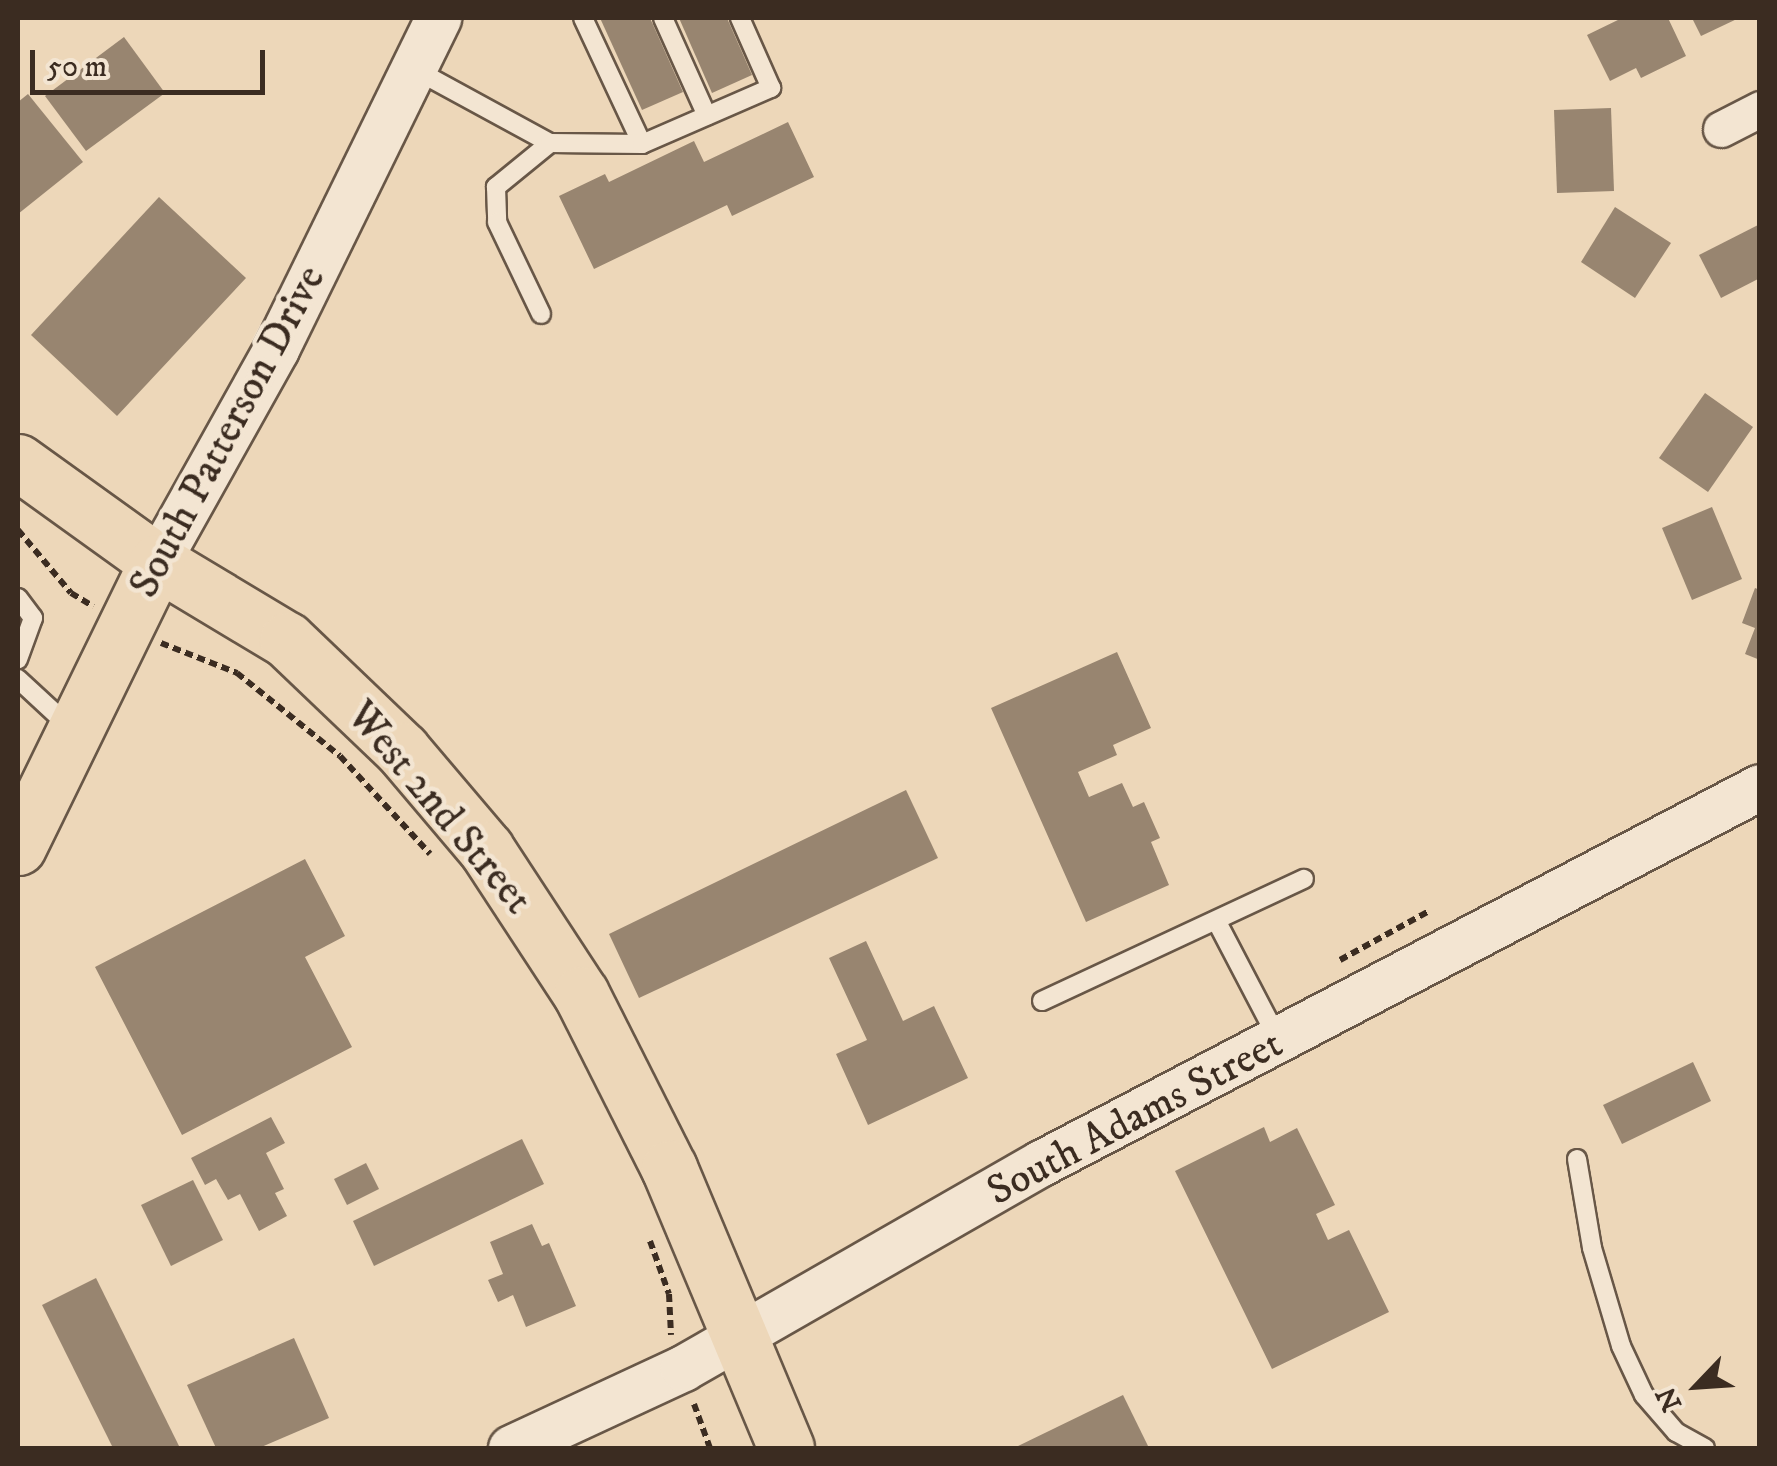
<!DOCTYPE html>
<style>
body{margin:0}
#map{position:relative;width:1777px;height:1466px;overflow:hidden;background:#edd7b9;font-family:"IM FELL DW Pica",serif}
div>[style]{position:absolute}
.building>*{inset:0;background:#988570}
.path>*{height:6px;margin-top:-3px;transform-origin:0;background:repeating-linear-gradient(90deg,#3b2c21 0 8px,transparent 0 13px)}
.roads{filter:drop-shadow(2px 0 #685747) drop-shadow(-2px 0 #685747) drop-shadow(0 2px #685747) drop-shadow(0 -2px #685747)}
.service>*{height:18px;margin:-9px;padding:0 9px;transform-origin:9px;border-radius:9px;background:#f3e5d2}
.minor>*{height:35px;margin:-17.5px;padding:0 17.5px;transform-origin:17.5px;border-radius:17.5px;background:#f3e5d2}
.tertiary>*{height:45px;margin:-22.5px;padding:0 22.5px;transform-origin:22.5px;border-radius:22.5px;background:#f3e5d2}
.primary>*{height:55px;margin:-27.5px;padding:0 27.5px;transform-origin:27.5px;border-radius:27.5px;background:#edd7b9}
span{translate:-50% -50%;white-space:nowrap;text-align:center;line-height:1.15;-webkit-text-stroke:9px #f3e5d2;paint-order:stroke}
.street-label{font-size:42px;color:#3b2c21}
.frame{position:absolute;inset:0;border:20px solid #3b2c21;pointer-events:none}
.north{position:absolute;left:1647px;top:1336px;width:100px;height:100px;-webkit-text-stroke:8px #f3e5d2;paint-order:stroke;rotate:245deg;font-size:28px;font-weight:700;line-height:40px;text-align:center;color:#3b2c21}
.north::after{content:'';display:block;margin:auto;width:35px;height:45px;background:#3b2c21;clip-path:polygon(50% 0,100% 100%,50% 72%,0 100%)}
.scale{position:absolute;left:30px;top:50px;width:235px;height:45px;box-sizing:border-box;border:5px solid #3b2c21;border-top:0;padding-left:12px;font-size:30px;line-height:35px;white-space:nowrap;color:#3b2c21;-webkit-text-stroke:8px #f3e5d2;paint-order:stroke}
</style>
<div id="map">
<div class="building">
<i style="clip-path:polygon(600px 18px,650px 18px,683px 92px,642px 110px)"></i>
<i style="clip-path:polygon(679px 18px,727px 18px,752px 75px,712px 93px)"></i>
<i style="clip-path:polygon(1622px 18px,1668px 18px,1686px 56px,1641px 78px,1636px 68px,1610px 81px,1587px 35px)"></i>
<i style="clip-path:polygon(1692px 18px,1739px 18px,1701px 36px)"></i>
<i style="clip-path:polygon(124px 37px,165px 93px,86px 151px,45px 96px)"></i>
<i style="clip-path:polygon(28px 94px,83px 162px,18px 214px,18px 102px)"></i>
<i style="clip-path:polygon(1611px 108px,1614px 191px,1557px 193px,1554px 110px)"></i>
<i style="clip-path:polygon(788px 122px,814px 177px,732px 216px,727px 205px,594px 269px,559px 196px,605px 174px,609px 182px,694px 141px,704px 162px)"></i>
<i style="clip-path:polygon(159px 197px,246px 278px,117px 416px,31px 335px)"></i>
<i style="clip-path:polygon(1615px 207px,1671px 243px,1635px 298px,1581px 262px)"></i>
<i style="clip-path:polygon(1760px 224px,1760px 278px,1721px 298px,1699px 255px)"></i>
<i style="clip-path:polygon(1705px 393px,1753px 427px,1708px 492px,1659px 458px)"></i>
<i style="clip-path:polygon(1712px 507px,1742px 579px,1692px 600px,1662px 528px)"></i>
<i style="clip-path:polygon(1755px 588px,1760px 590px,1760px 660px,1745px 654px,1755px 628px,1742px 623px)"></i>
<i style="clip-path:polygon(1117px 652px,1151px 728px,1113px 745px,1117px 755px,1078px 772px,1089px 797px,1122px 783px,1133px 807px,1144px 802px,1160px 838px,1151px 842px,1169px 885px,1086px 922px,991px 708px)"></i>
<i style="clip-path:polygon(906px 790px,938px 858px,639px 998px,609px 934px)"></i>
<i style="clip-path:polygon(305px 859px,345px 936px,305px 957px,352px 1047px,182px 1135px,95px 967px)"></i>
<i style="clip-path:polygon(866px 941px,903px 1021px,934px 1006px,968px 1078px,868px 1125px,836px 1054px,867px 1040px,829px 958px)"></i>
<i style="clip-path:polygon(1693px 1062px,1711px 1101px,1622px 1144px,1603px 1105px)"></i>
<i style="clip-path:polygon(271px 1117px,285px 1143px,266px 1153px,284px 1189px,275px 1193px,287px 1216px,259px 1231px,240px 1194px,228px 1200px,216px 1179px,205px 1185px,191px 1158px)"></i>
<i style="clip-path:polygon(1264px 1127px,1270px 1142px,1297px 1128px,1335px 1205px,1316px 1214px,1328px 1240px,1349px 1230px,1389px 1312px,1272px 1369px,1175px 1171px)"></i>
<i style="clip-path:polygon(522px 1139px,544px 1184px,374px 1266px,353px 1221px)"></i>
<i style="clip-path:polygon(366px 1163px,379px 1189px,347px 1205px,334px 1179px)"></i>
<i style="clip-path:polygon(193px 1180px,223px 1240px,171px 1266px,141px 1205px)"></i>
<i style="clip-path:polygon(532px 1224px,542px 1246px,549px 1243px,576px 1306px,526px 1327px,513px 1295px,498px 1302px,488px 1280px,503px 1274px,490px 1242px)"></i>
<i style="clip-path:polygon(96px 1278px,180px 1448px,113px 1448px,42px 1305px)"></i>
<i style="clip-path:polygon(294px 1338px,329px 1418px,259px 1448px,216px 1448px,187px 1385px)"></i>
<i style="clip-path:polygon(1123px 1395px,1149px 1448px,1014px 1448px)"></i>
</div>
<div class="path">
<i style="left:18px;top:530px;width:82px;rotate:49.9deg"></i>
<i style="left:71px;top:593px;width:26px;rotate:31deg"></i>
<i style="left:161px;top:643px;width:82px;rotate:21.5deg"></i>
<i style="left:237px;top:673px;width:132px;rotate:38.9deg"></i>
<i style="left:340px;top:756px;width:133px;rotate:47.4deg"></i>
<i style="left:1340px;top:960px;width:102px;rotate:-28.8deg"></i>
<i style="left:650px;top:1241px;width:56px;rotate:70.3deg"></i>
<i style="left:669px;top:1294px;width:41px;rotate:87.2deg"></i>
<i style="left:694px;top:1404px;width:47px;rotate:70deg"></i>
</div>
<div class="roads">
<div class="service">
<i style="left:583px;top:18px;width:139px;rotate:64.9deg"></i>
<i style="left:663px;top:18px;width:107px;rotate:65.8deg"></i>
<i style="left:414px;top:69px;width:155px;rotate:28.6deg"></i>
<i style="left:550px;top:143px;width:70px;rotate:140.8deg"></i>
<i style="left:496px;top:187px;width:35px;rotate:88deg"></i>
<i style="left:497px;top:222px;width:102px;rotate:64.4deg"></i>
<i style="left:550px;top:143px;width:92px;rotate:0.6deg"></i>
<i style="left:642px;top:144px;width:141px;rotate:-23.5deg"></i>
<i style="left:771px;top:88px;width:77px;rotate:-113.9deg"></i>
<i style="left:18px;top:598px;width:25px;rotate:53deg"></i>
<i style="left:33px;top:618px;width:44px;rotate:110.1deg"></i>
<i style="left:18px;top:679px;width:69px;rotate:42.7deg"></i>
<i style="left:1218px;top:924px;width:130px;rotate:62.4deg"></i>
<i style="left:1042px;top:1001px;width:289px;rotate:-25deg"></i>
<i style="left:1577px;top:1159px;width:90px;rotate:80.4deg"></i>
<i style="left:1592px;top:1248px;width:102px;rotate:73.5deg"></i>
<i style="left:1621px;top:1346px;width:54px;rotate:64.9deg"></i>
<i style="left:1644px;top:1395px;width:49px;rotate:49.1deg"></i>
<i style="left:1676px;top:1432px;width:33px;rotate:29deg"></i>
</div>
<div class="minor">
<i style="left:1721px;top:129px;width:44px;rotate:-27.1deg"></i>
</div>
<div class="tertiary">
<i style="left:157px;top:562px;width:244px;rotate:-60.8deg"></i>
<i style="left:276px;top:349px;width:369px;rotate:-63.9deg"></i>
<i style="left:511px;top:1448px;width:190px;rotate:-24.9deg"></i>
<i style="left:683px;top:1368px;width:413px;rotate:-29.8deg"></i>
<i style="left:1041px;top:1163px;width:811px;rotate:-27.61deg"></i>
</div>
<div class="primary">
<i style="left:18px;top:462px;width:171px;rotate:35.7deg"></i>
<i style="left:157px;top:562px;width:152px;rotate:31deg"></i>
<i style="left:287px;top:640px;width:159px;rotate:43.7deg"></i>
<i style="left:402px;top:750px;width:130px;rotate:49.7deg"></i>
<i style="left:486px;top:849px;width:173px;rotate:56.8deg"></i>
<i style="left:581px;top:994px;width:195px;rotate:63.2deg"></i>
<i style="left:669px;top:1168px;width:303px;rotate:67.3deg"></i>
<i style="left:18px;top:847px;width:317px;rotate:-64deg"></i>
</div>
</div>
<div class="street-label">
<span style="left:228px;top:432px;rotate:-62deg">South Patterson Drive</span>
<span style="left:439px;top:808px;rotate:50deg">West 2nd Street</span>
<span style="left:1135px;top:1118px;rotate:-28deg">South Adams Street</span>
</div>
<div class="frame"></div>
<div class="north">N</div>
<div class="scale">50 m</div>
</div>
